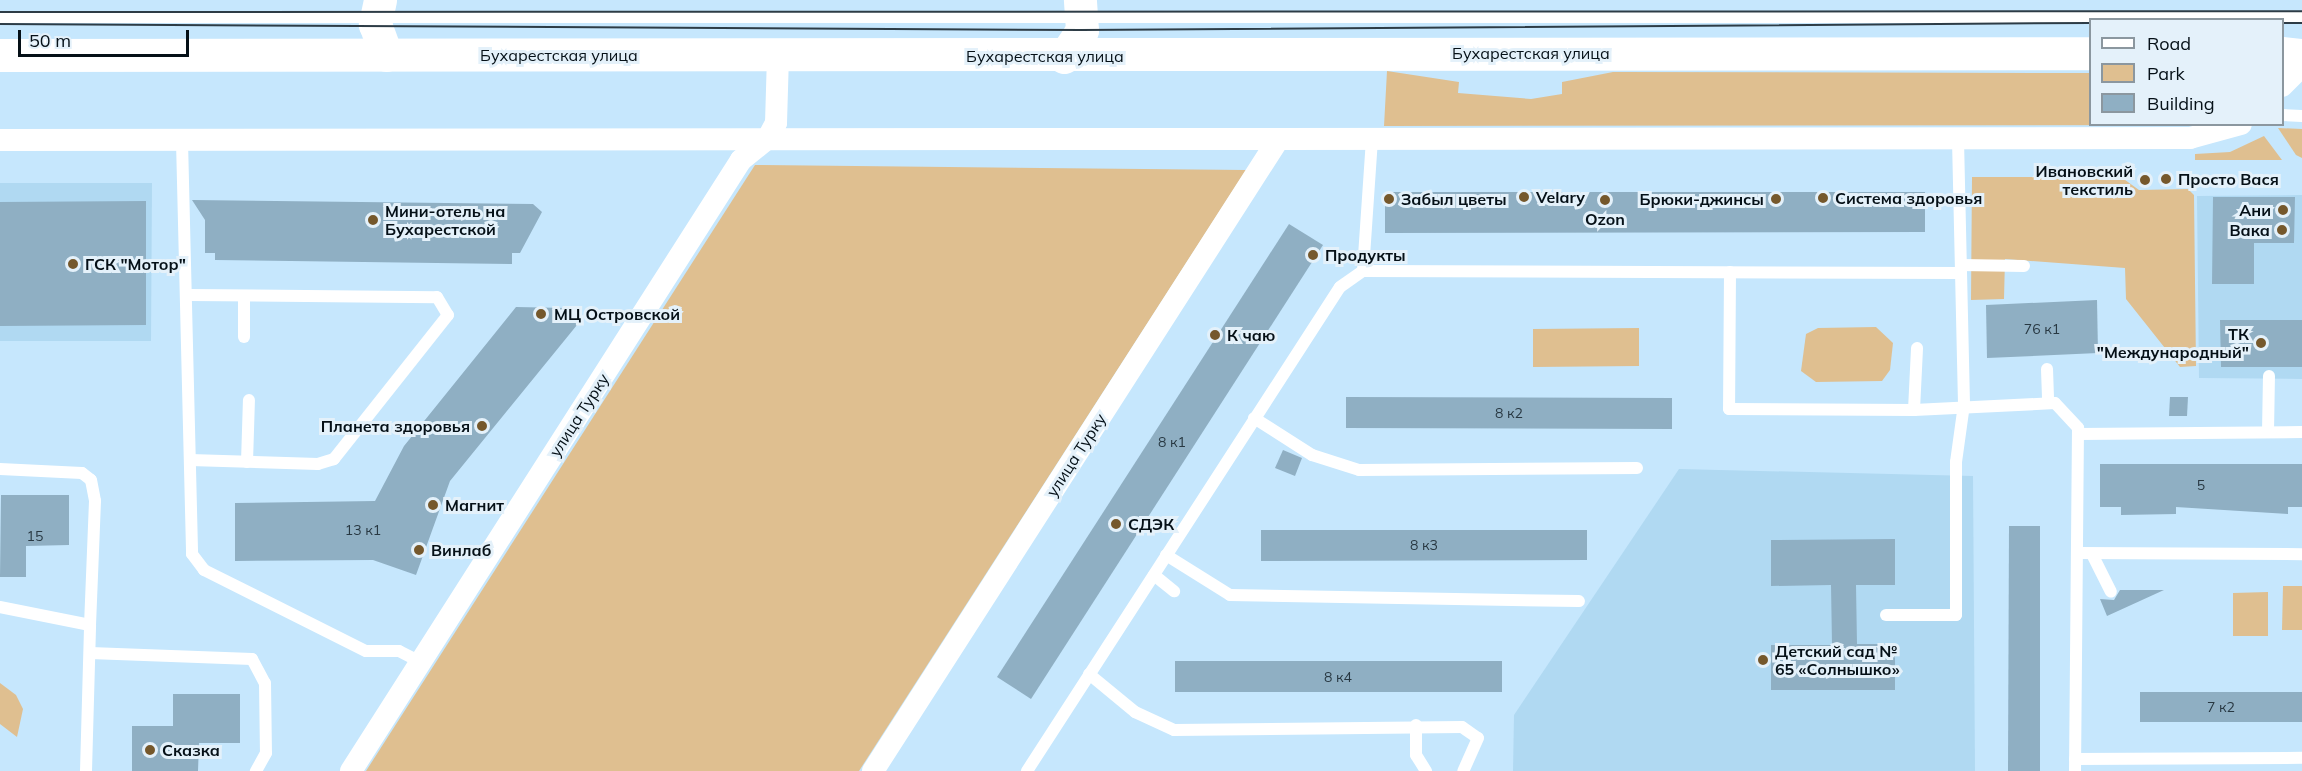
<!DOCTYPE html>
<meta charset="utf-8">
<style>
body{margin:0}
#map{position:relative;width:2302px;height:771px;overflow:hidden;background:#c6e7fd;font-family:Mulish,sans-serif}
div>[style]{position:absolute}
.built>*{inset:0;background:#b0d9f2}
.green>*{inset:0;background:#dfbf90}
.building>*{inset:0;background:#8fafc3}
.service>*{height:12px;margin:-6px;padding:0 6px;transform-origin:6px;border-radius:6px;background:#fff}
.minor>*{height:22px;margin:-11px;padding:0 11px;transform-origin:11px;border-radius:11px;background:#fff}
.secondary>*{height:33px;margin:-16.5px;padding:0 16.5px;transform-origin:16.5px;border-radius:16.5px;background:#fff}
.tram>*{height:1.5px;margin:-0.75px;padding:0 0.75px;transform-origin:0.75px;border-radius:0.75px;background:#2d3c46}
.dots>*{width:16px;height:16px;translate:-50% -50%;box-sizing:border-box;border:3px solid #e4f1fa;border-radius:50%}
span{translate:-50% -50%;white-space:nowrap;text-align:center;line-height:1.15;-webkit-text-stroke:6px #e4f1fa;paint-order:stroke}
.number-label{font-size:14px;color:#283842}
.number-label span{-webkit-text-stroke-width:0}
.street-label{font-size:16px;color:#051017}
.poi-label{font-size:16px;color:#051017;font-weight:700}
.right{translate:-100% -50%;text-align:right}
.left{translate:0 -50%;text-align:left}
.legend{position:absolute;left:2089px;top:18px;width:195px;height:108px;box-sizing:border-box;background:#e4f1fa;border:2px solid #8b979f;margin:0;padding:8px 10px;list-style:none;font-size:18px;color:#051017}
.legend li{display:flex;align-items:center;gap:12px;height:30px}
.legend b{width:30px;border:2px solid #8b979f}
.scale{position:absolute;left:18px;top:30px;width:171px;height:27px;box-sizing:border-box;border:3px solid #051017;border-top:0;padding-left:8px;font-size:18px;line-height:21px;white-space:nowrap;color:#051017;-webkit-text-stroke:4px #e4f1fa;paint-order:stroke}
</style>
<div id="map">
<div class="built">
<i style="clip-path:polygon(0 183px,152px 183px,151px 341px,0 341px)"></i>
<i style="clip-path:polygon(2302px 195px,2302px 379px,2199px 378px,2197px 196px)"></i>
<i style="clip-path:polygon(1679px 469px,1973px 476px,1975px 771px,1513px 771px,1514px 715px)"></i>
</div>
<div class="green">
<i style="clip-path:polygon(1387px 71px,1459px 82px,1458px 93px,1531px 99px,1562px 94px,1562px 82px,1613px 72px,2090px 73px,2090px 124px,2207px 125px,1384px 126px)"></i>
<i style="clip-path:polygon(2278px 128px,2302px 129px,2302px 158px,2296px 155px)"></i>
<i style="clip-path:polygon(2264px 136px,2282px 160px,2195px 160px,2195px 154px,2230px 152px)"></i>
<i style="clip-path:polygon(755px 165px,1246px 170px,859px 771px,366px 771px)"></i>
<i style="clip-path:polygon(1972px 177px,2121px 177px,2139px 190px,2188px 189px,2194px 195px,2196px 366px,2180px 367px,2126px 299px,2125px 268px,2005px 259px,2004px 299px,1971px 300px)"></i>
<i style="clip-path:polygon(1876px 327px,1893px 343px,1890px 370px,1882px 381px,1816px 382px,1801px 371px,1806px 334px,1818px 328px)"></i>
<i style="clip-path:polygon(1639px 328px,1639px 366px,1533px 367px,1533px 329px)"></i>
<i style="clip-path:polygon(2283px 586px,2302px 586px,2302px 630px,2282px 630px)"></i>
<i style="clip-path:polygon(2268px 592px,2268px 636px,2233px 636px,2233px 593px)"></i>
<i style="clip-path:polygon(0 683px,16px 695px,23px 709px,17px 737px,0 724px)"></i>
</div>
<div class="building">
<i style="clip-path:polygon(1385px 192px,1925px 192px,1925px 232px,1385px 233px)"></i>
<i style="clip-path:polygon(2213px 197px,2295px 197px,2294px 243px,2254px 243px,2254px 284px,2212px 284px)"></i>
<i style="clip-path:polygon(192px 200px,533px 204px,542px 212px,520px 253px,512px 253px,512px 264px,215px 260px,215px 253px,205px 253px,205px 220px)"></i>
<i style="clip-path:polygon(146px 201px,146px 325px,0 326px,0 202px)"></i>
<i style="clip-path:polygon(1289px 224px,1323px 245px,1031px 699px,997px 677px)"></i>
<i style="clip-path:polygon(2097px 300px,2098px 353px,1987px 358px,1986px 305px)"></i>
<i style="clip-path:polygon(516px 307px,566px 308px,577px 325px,450px 481px,416px 575px,373px 560px,235px 561px,235px 503px,375px 501px,404px 446px)"></i>
<i style="clip-path:polygon(2220px 320px,2302px 320px,2302px 367px,2221px 367px)"></i>
<i style="clip-path:polygon(1346px 397px,1672px 398px,1672px 429px,1346px 428px)"></i>
<i style="clip-path:polygon(2170px 397px,2188px 397px,2187px 416px,2169px 416px)"></i>
<i style="clip-path:polygon(1283px 450px,1302px 458px,1295px 476px,1275px 468px)"></i>
<i style="clip-path:polygon(2100px 464px,2302px 464px,2302px 507px,2288px 507px,2288px 514px,2176px 507px,2176px 514px,2121px 515px,2121px 507px,2100px 507px)"></i>
<i style="clip-path:polygon(1px 495px,69px 495px,69px 545px,26px 546px,26px 577px,0 577px)"></i>
<i style="clip-path:polygon(2009px 526px,2040px 526px,2040px 771px,2008px 771px)"></i>
<i style="clip-path:polygon(1261px 530px,1587px 530px,1587px 560px,1261px 561px)"></i>
<i style="clip-path:polygon(1895px 539px,1895px 585px,1856px 585px,1857px 644px,1895px 644px,1895px 690px,1771px 690px,1771px 645px,1832px 645px,1831px 585px,1771px 586px,1771px 540px)"></i>
<i style="clip-path:polygon(2120px 590px,2164px 590px,2107px 616px,2100px 599px,2114px 600px)"></i>
<i style="clip-path:polygon(1175px 661px,1502px 661px,1502px 692px,1175px 692px)"></i>
<i style="clip-path:polygon(2140px 692px,2302px 692px,2302px 722px,2140px 722px)"></i>
<i style="clip-path:polygon(173px 694px,240px 694px,240px 743px,199px 743px,198px 771px,132px 771px,132px 726px,173px 726px)"></i>
</div>
<div class="service">
<i style="left:0;top:17px;width:2302px"></i>
<i style="left:2282px;top:115px;width:20px;rotate:3deg"></i>
<i style="left:182px;top:141px;width:413px;rotate:88.6deg"></i>
<i style="left:192px;top:554px;width:20px;rotate:53deg"></i>
<i style="left:204px;top:570px;width:181px;rotate:26.6deg"></i>
<i style="left:366px;top:651px;width:33px"></i>
<i style="left:399px;top:651px;width:25px;rotate:27deg"></i>
<i style="left:1961px;top:265px;width:63px;rotate:0.9deg"></i>
<i style="left:1363px;top:271px;width:132px;rotate:-86.1deg"></i>
<i style="left:1730px;top:272px;width:137px;rotate:90.4deg"></i>
<i style="left:1729px;top:409px;width:185px;rotate:0.3deg"></i>
<i style="left:1914px;top:410px;width:62px;rotate:-87.2deg"></i>
<i style="left:189px;top:295px;width:248px;rotate:0.5deg"></i>
<i style="left:437px;top:297px;width:21px;rotate:59deg"></i>
<i style="left:448px;top:315px;width:184px;rotate:128.4deg"></i>
<i style="left:334px;top:459px;width:17px;rotate:163deg"></i>
<i style="left:318px;top:464px;width:128px;rotate:-178.2deg"></i>
<i style="left:244px;top:296px;width:41px;rotate:90deg"></i>
<i style="left:2047px;top:369px;width:34px;rotate:88deg"></i>
<i style="left:1914px;top:410px;width:141px;rotate:-2.8deg"></i>
<i style="left:2055px;top:403px;width:34px;rotate:47deg"></i>
<i style="left:2078px;top:428px;width:343px;rotate:90.5deg"></i>
<i style="left:1254px;top:418px;width:69px;rotate:32.5deg"></i>
<i style="left:1312px;top:455px;width:49px;rotate:17.7deg"></i>
<i style="left:1359px;top:470px;width:278px;rotate:-0.4deg"></i>
<i style="left:2268px;top:432px;width:56px;rotate:-89deg"></i>
<i style="left:2078px;top:434px;width:224px;rotate:-0.5deg"></i>
<i style="left:247px;top:462px;width:62px;rotate:-88.2deg"></i>
<i style="left:0;top:469px;width:82px;rotate:2.8deg"></i>
<i style="left:82px;top:473px;width:11px;rotate:38deg"></i>
<i style="left:91px;top:480px;width:21px;rotate:79deg"></i>
<i style="left:95px;top:501px;width:124px;rotate:92.3deg"></i>
<i style="left:90px;top:625px;width:92px;rotate:-168.7deg"></i>
<i style="left:2079px;top:553px;width:223px;rotate:0.3deg"></i>
<i style="left:2092px;top:554px;width:42px;rotate:63.4deg"></i>
<i style="left:1166px;top:555px;width:75px;rotate:32deg"></i>
<i style="left:1230px;top:595px;width:349px;rotate:1deg"></i>
<i style="left:1154px;top:575px;width:26px;rotate:39deg"></i>
<i style="left:1886px;top:615px;width:70px"></i>
<i style="left:1956px;top:615px;width:153px;rotate:-90deg"></i>
<i style="left:1956px;top:462px;width:59px;rotate:-82.1deg"></i>
<i style="left:1964px;top:404px;width:266px;rotate:-91.3deg"></i>
<i style="left:90px;top:653px;width:162px;rotate:2.1deg"></i>
<i style="left:252px;top:659px;width:27px;rotate:62deg"></i>
<i style="left:265px;top:683px;width:70px;rotate:89.2deg"></i>
<i style="left:266px;top:753px;width:21px;rotate:119deg"></i>
<i style="left:1089px;top:674px;width:60px;rotate:39.6deg"></i>
<i style="left:1135px;top:712px;width:43px;rotate:24.8deg"></i>
<i style="left:1174px;top:730px;width:288px;rotate:-0.6deg"></i>
<i style="left:1462px;top:727px;width:19px;rotate:35deg"></i>
<i style="left:1478px;top:738px;width:36px;rotate:114deg"></i>
<i style="left:1416px;top:725px;width:30px;rotate:90deg"></i>
<i style="left:1416px;top:755px;width:19px;rotate:58deg"></i>
<i style="left:2075px;top:759px;width:227px;rotate:-0.3deg"></i>
<i style="left:86px;top:771px;width:146px;rotate:-88.4deg"></i>
<i style="left:1027px;top:771px;width:576px;rotate:-57.11deg"></i>
<i style="left:1340px;top:287px;width:28px;rotate:-35deg"></i>
<i style="left:1363px;top:271px;width:598px;rotate:0.19deg"></i>
</div>
<div class="minor">
<i style="left:2282px;top:86px;width:28px;rotate:-45deg"></i>
<i style="left:0;top:140px;width:2190px;rotate:-0.05deg"></i>
<i style="left:2190px;top:138px;width:53px;rotate:-15.4deg"></i>
<i style="left:351px;top:771px;width:725px;rotate:-57.45deg"></i>
<i style="left:741px;top:160px;width:35px;rotate:-39deg"></i>
<i style="left:768px;top:138px;width:17px;rotate:-62deg"></i>
<i style="left:776px;top:123px;width:69px;rotate:-88.3deg"></i>
<i style="left:873px;top:771px;width:750px;rotate:-57.31deg"></i>
</div>
<div class="secondary">
<i style="left:380px;top:0;width:25px;rotate:102deg"></i>
<i style="left:375px;top:24px;width:33px;rotate:70deg"></i>
<i style="left:2282px;top:53px;width:20px;rotate:6deg"></i>
<i style="left:0;top:55px;width:2090px;rotate:-0.05deg"></i>
<i style="left:1064px;top:57px;width:32px;rotate:-56deg"></i>
<i style="left:1082px;top:30px;width:30px;rotate:-94deg"></i>
</div>
<div class="tram">
<i style="left:0;top:12px;width:2302px;rotate:-0.02deg"></i>
<i style="left:2282px;top:23px;width:20px"></i>
<i style="left:0;top:24px;width:1082px;rotate:0.32deg"></i>
<i style="left:1082px;top:30px;width:1008px;rotate:-0.4deg"></i>
</div>
<div class="dots">
<i style="left:2166px;top:179px;background:#75582c"></i>
<i style="left:2145px;top:180px;background:#75582c"></i>
<i style="left:1524px;top:197px;background:#75582c"></i>
<i style="left:1823px;top:198px;background:#75582c"></i>
<i style="left:1389px;top:199px;background:#75582c"></i>
<i style="left:1776px;top:199px;background:#75582c"></i>
<i style="left:1605px;top:200px;background:#75582c"></i>
<i style="left:2283px;top:210px;background:#75582c"></i>
<i style="left:373px;top:220px;background:#75582c"></i>
<i style="left:2282px;top:230px;background:#75582c"></i>
<i style="left:1313px;top:255px;background:#75582c"></i>
<i style="left:73px;top:264px;background:#75582c"></i>
<i style="left:541px;top:314px;background:#75582c"></i>
<i style="left:1215px;top:335px;background:#75582c"></i>
<i style="left:2261px;top:343px;background:#75582c"></i>
<i style="left:482px;top:426px;background:#75582c"></i>
<i style="left:433px;top:505px;background:#75582c"></i>
<i style="left:1116px;top:524px;background:#75582c"></i>
<i style="left:419px;top:550px;background:#75582c"></i>
<i style="left:1763px;top:660px;background:#75582c"></i>
<i style="left:150px;top:750px;background:#75582c"></i>
</div>
<div class="number-label">
<span style="left:2042px;top:329px">76 к1</span>
<span style="left:1509px;top:413px">8 к2</span>
<span style="left:1172px;top:442px">8 к1</span>
<span style="left:2201px;top:485px">5</span>
<span style="left:363px;top:530px">13 к1</span>
<span style="left:35px;top:536px">15</span>
<span style="left:1424px;top:545px">8 к3</span>
<span style="left:1338px;top:677px">8 к4</span>
<span style="left:2221px;top:707px">7 к2</span>
</div>
<div class="street-label">
<span style="left:1531px;top:53px">Бухарестская улица</span>
<span style="left:559px;top:55px">Бухарестская улица</span>
<span style="left:1045px;top:56px">Бухарестская улица</span>
<span style="left:579px;top:415px;rotate:-57deg">улица Турку</span>
<span style="left:1076px;top:455px;rotate:-57deg">улица Турку</span>
</div>
<div class="poi-label">
<span class="right" style="left:2133px;top:180px">Ивановский<br>текстиль</span>
<span class="left" style="left:2178px;top:179px">Просто Вася</span>
<span class="left" style="left:1536px;top:197px">Velary</span>
<span class="left" style="left:1835px;top:198px">Система здоровья</span>
<span class="left" style="left:1401px;top:199px">Забыл цветы</span>
<span class="right" style="left:1764px;top:199px">Брюки-джинсы</span>
<span class="right" style="left:2271px;top:210px">Ани</span>
<span class="left" style="left:385px;top:220px">Мини-отель на<br>Бухарестской</span>
<span style="left:1605px;top:219px">Ozon</span>
<span class="right" style="left:2270px;top:230px">Вака</span>
<span class="left" style="left:1325px;top:255px">Продукты</span>
<span class="left" style="left:85px;top:264px">ГСК "Мотор"</span>
<span class="left" style="left:554px;top:314px">МЦ Островской</span>
<span class="right" style="left:2249px;top:343px">ТК<br>"Международный"</span>
<span class="left" style="left:1227px;top:335px">К чаю</span>
<span class="right" style="left:470px;top:426px">Планета здоровья</span>
<span class="left" style="left:445px;top:505px">Магнит</span>
<span class="left" style="left:1128px;top:524px">СДЭК</span>
<span class="left" style="left:431px;top:550px">Винлаб</span>
<span class="left" style="left:1775px;top:660px">Детский сад №<br>65 «Солнышко»</span>
<span class="left" style="left:162px;top:750px">Сказка</span>
</div>
<ul class="legend">
<li><b style="height:8px;background:#fff"></b>Road</li>
<li><b style="height:16px;background:#dfbf90"></b>Park</li>
<li><b style="height:16px;background:#8fafc3"></b>Building</li>
</ul>
<div class="scale">50 m</div>
</div>
